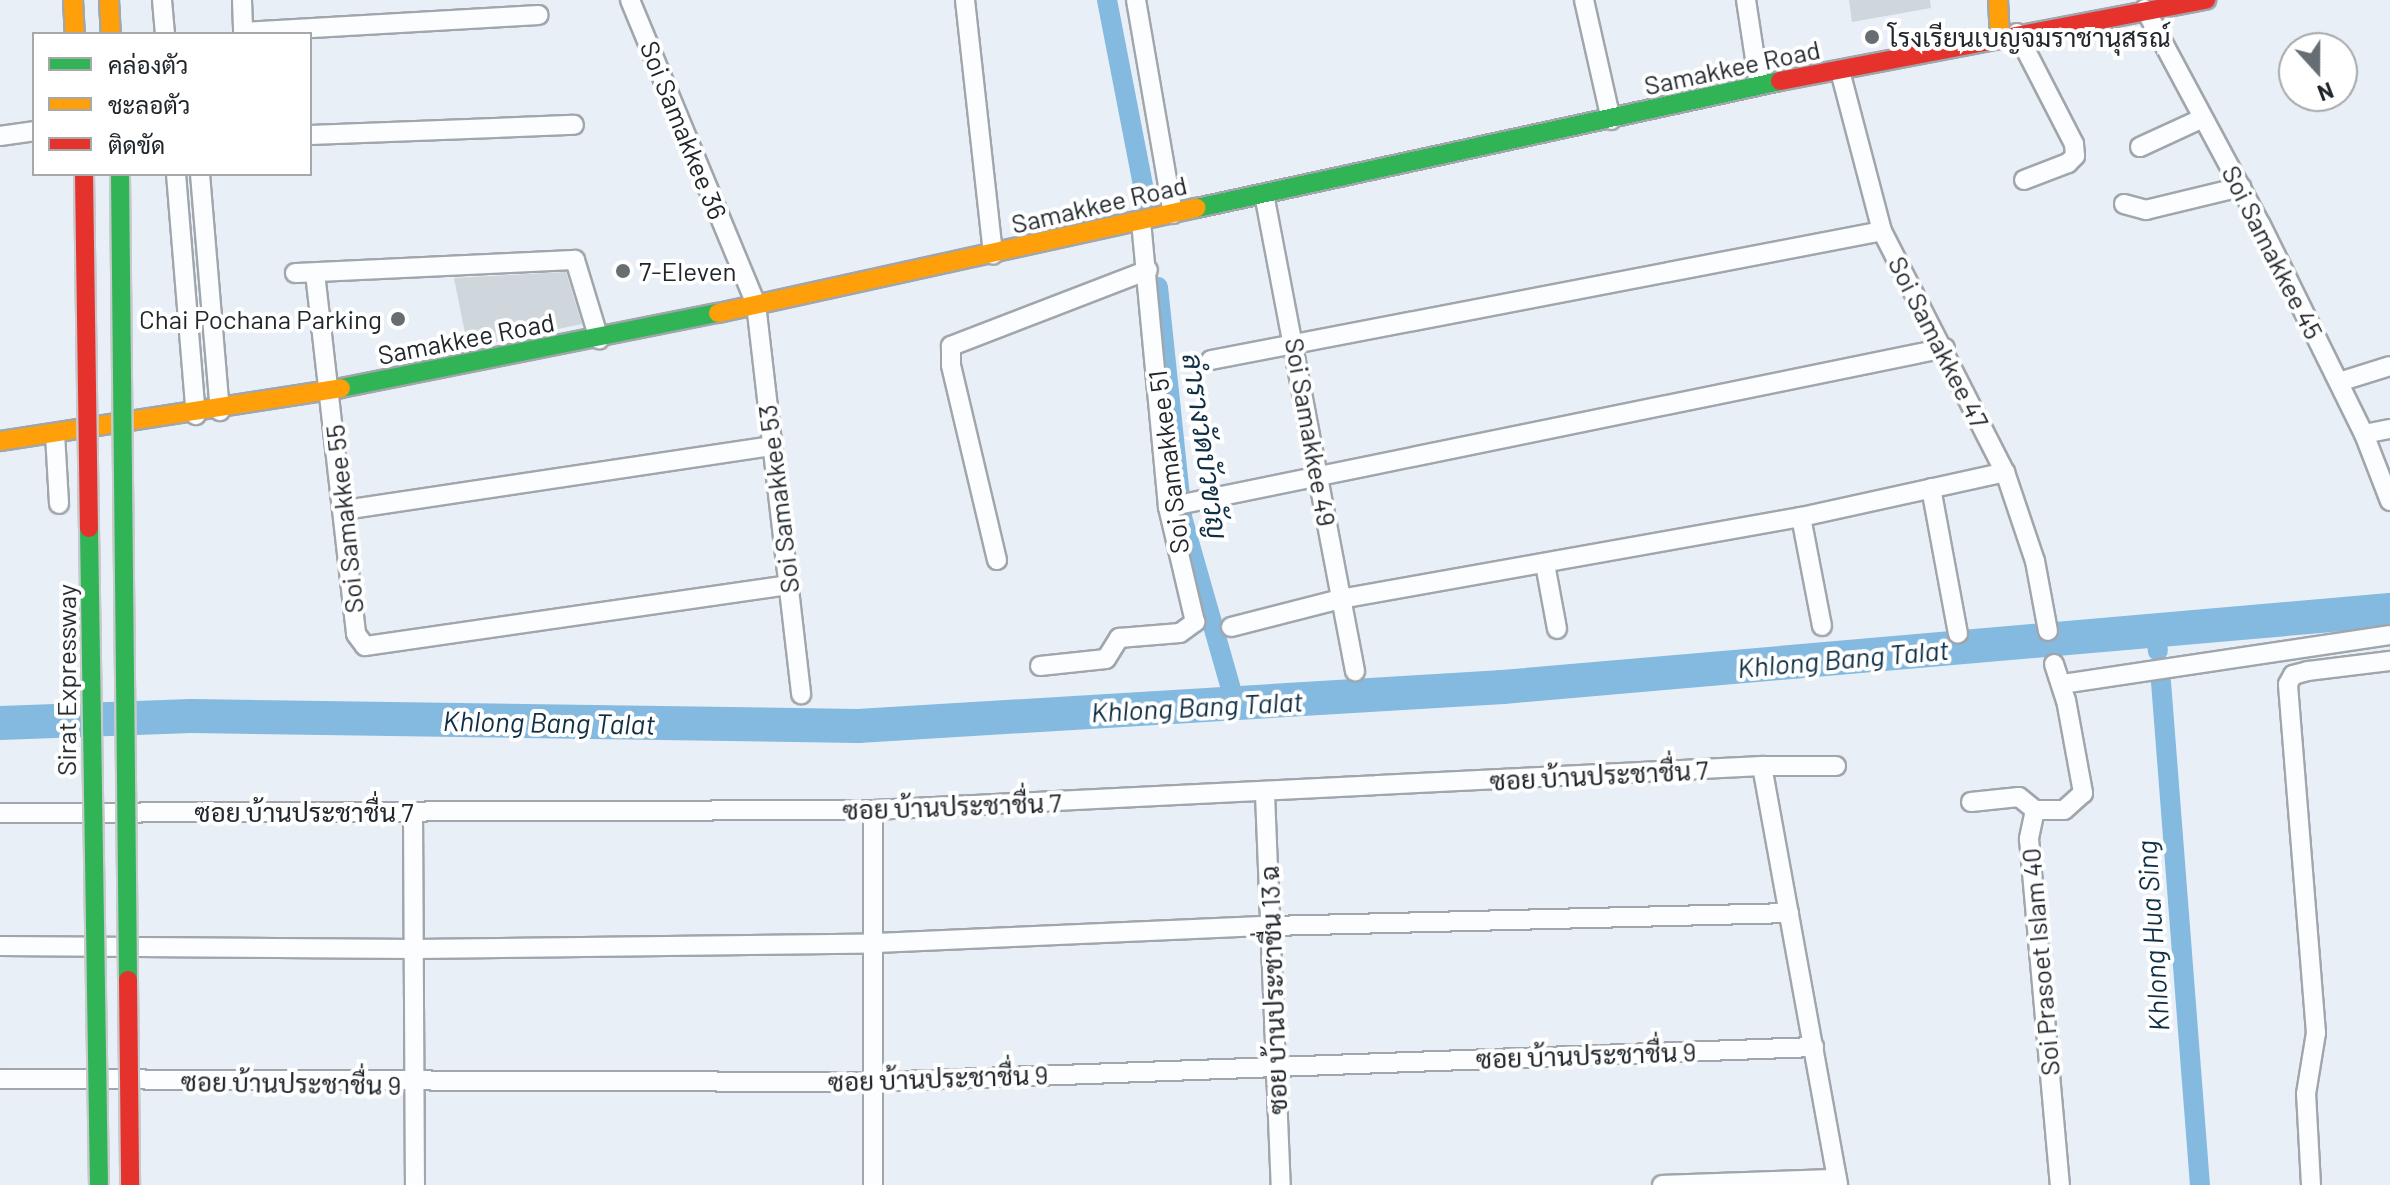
<!DOCTYPE html>
<meta charset="utf-8">
<style>
body{margin:0}
#map{position:relative;width:2390px;height:1185px;overflow:hidden;background:#e8eff6;font-family:Barlow,Sarabun,sans-serif}
div>[style]{position:absolute}
.canal>*{height:20px;margin:-10px;padding:0 10px;transform-origin:10px;border-radius:10px;background:#84b9e0}
.river>*{height:34px;margin:-17px;padding:0 17px;transform-origin:17px;border-radius:17px;background:#84b9e0}
.building>*{inset:0;background:#cfd6dc}
.roads{filter:drop-shadow(2px 0 #a0a6ac) drop-shadow(-2px 0 #a0a6ac) drop-shadow(0 2px #a0a6ac) drop-shadow(0 -2px #a0a6ac)}
.street>*{height:18px;margin:-9px;padding:0 9px;transform-origin:9px;border-radius:9px;background:#fcfdfe}
.fast>*{height:18px;margin:-9px;padding:0 9px;transform-origin:9px;border-radius:9px;background:#30b455}
.slow>*{height:18px;margin:-9px;padding:0 9px;transform-origin:9px;border-radius:9px;background:#ff9f0a}
.jam>*{height:18px;margin:-9px;padding:0 9px;transform-origin:9px;border-radius:9px;background:#e5322d}
.bridges{filter:drop-shadow(2px 0 #c6cacd) drop-shadow(-2px 0 #c6cacd) drop-shadow(0 2px #c6cacd) drop-shadow(0 -2px #c6cacd)}
.fast-bridge>*{height:18px;margin:-9px;padding:0 9px;transform-origin:9px;border-radius:9px;background:#30b455}
.jam-bridge>*{height:18px;margin:-9px;padding:0 9px;transform-origin:9px;border-radius:9px;background:#e5322d}
.dots>*{width:22px;height:22px;translate:-50% -50%;box-sizing:border-box;border:4px solid #fff;border-radius:50%}
span{translate:-50% -50%;white-space:nowrap;text-align:center;line-height:1.15;-webkit-text-stroke:8px #fff;paint-order:stroke}
.poi-label{font-size:26px;color:#20272c}
.left{translate:0 -50%;text-align:left}
.right{translate:-100% -50%;text-align:right}
.street-label{font-size:26px;color:#20272c}
.water-label{font-size:28px;color:#0e2f45;font-style:italic}
.legend{position:absolute;left:32px;top:32px;width:280px;height:144px;box-sizing:border-box;background:#fff;border:2px solid #a6a9ab;margin:0;padding:10px 14px;list-style:none;font-size:24px;color:#20272c}
.legend li{display:flex;align-items:center;gap:16px;height:40px}
.legend b{width:40px;border:2px solid #a6a9ab}
.north{position:absolute;left:2278px;top:32px;width:80px;height:80px;box-sizing:border-box;background:#fff;border:2px solid #a6a9ab;border-radius:50%;rotate:159deg;font-size:22px;font-weight:700;line-height:32px;text-align:center;color:#20272c}
.north::after{content:'';display:block;margin:auto;width:28px;height:36px;background:#666d73;clip-path:polygon(50% 0,100% 100%,50% 72%,0 100%)}
</style>
<div id="map">
<div class="canal">
<i style="left:1107px;top:0;width:210px;rotate:79deg"></i>
<i style="left:1158px;top:287px;width:231px;rotate:84deg"></i>
<i style="left:1182px;top:517px;width:193px;rotate:74.1deg"></i>
<i style="left:2156px;top:630px;width:21px;rotate:85deg"></i>
<i style="left:2161px;top:682px;width:505px;rotate:85.57deg"></i>
</div>
<div class="river">
<i style="left:0;top:723px;width:191px;rotate:-2.1deg"></i>
<i style="left:191px;top:716px;width:667px;rotate:0.86deg"></i>
<i style="left:858px;top:726px;width:646px;rotate:-3.46deg"></i>
<i style="left:1503px;top:687px;width:890px;rotate:-4.96deg"></i>
</div>
<div class="building">
<i style="clip-path:polygon(1849px 0,1930px 0,1931px 8px,1852px 22px)"></i>
<i style="clip-path:polygon(566px 272px,582px 324px,468px 348px,454px 278px)"></i>
</div>
<div class="roads">
<div class="street">
<i style="left:162px;top:0;width:34px;rotate:85deg"></i>
<i style="left:242px;top:0;width:34px;rotate:88deg"></i>
<i style="left:630px;top:0;width:329px;rotate:67.5deg"></i>
<i style="left:756px;top:304px;width:393px;rotate:83.4deg"></i>
<i style="left:965px;top:0;width:256px;rotate:83.7deg"></i>
<i style="left:1136px;top:0;width:217px;rotate:80.2deg"></i>
<i style="left:1584px;top:0;width:123px;rotate:77.3deg"></i>
<i style="left:1746px;top:0;width:86px;rotate:81.3deg"></i>
<i style="left:2145px;top:9px;width:245px;rotate:61.8deg"></i>
<i style="left:2261px;top:225px;width:233px;rotate:63.8deg"></i>
<i style="left:2364px;top:434px;width:72px;rotate:68.8deg"></i>
<i style="left:243px;top:32px;width:296px;rotate:-3.3deg"></i>
<i style="left:2017px;top:33px;width:125px;rotate:62.8deg"></i>
<i style="left:2074px;top:144px;width:12px;rotate:85deg"></i>
<i style="left:2075px;top:156px;width:10px;rotate:135deg"></i>
<i style="left:2068px;top:163px;width:47px;rotate:158.9deg"></i>
<i style="left:1840px;top:71px;width:165px;rotate:75.3deg"></i>
<i style="left:1882px;top:231px;width:271px;rotate:63deg"></i>
<i style="left:2005px;top:472px;width:94px;rotate:71.4deg"></i>
<i style="left:2035px;top:561px;width:71px;rotate:79.5deg"></i>
<i style="left:310px;top:135px;width:264px;rotate:-2.2deg"></i>
<i style="left:0;top:136px;width:34px;rotate:-8deg"></i>
<i style="left:2140px;top:147px;width:69px;rotate:-24.7deg"></i>
<i style="left:176px;top:174px;width:242px;rotate:85.3deg"></i>
<i style="left:200px;top:174px;width:238px;rotate:85.2deg"></i>
<i style="left:1264px;top:194px;width:486px;rotate:79.2deg"></i>
<i style="left:2124px;top:204px;width:23px;rotate:15deg"></i>
<i style="left:2146px;top:210px;width:98px;rotate:-13.6deg"></i>
<i style="left:295px;top:273px;width:280px;rotate:-2.7deg"></i>
<i style="left:575px;top:260px;width:83px;rotate:73.1deg"></i>
<i style="left:315px;top:273px;width:363px;rotate:83.5deg"></i>
<i style="left:356px;top:634px;width:15px;rotate:53deg"></i>
<i style="left:365px;top:646px;width:427px;rotate:-8.2deg"></i>
<i style="left:1211px;top:360px;width:683px;rotate:-10.88deg"></i>
<i style="left:2339px;top:382px;width:53px;rotate:-17.4deg"></i>
<i style="left:55px;top:434px;width:70px;rotate:86.7deg"></i>
<i style="left:2364px;top:434px;width:26px;rotate:-11deg"></i>
<i style="left:1931px;top:488px;width:148px;rotate:79.5deg"></i>
<i style="left:1168px;top:507px;width:793px;rotate:-11.56deg"></i>
<i style="left:344px;top:510px;width:431px;rotate:-8.5deg"></i>
<i style="left:1801px;top:517px;width:111px;rotate:79.1deg"></i>
<i style="left:997px;top:560px;width:200px;rotate:-103.3deg"></i>
<i style="left:951px;top:365px;width:19px;rotate:-90deg"></i>
<i style="left:951px;top:346px;width:211px;rotate:-21.1deg"></i>
<i style="left:1545px;top:564px;width:66px;rotate:79.5deg"></i>
<i style="left:1231px;top:627px;width:113px;rotate:-14.4deg"></i>
<i style="left:1340px;top:599px;width:468px;rotate:-10.1deg"></i>
<i style="left:1801px;top:517px;width:209px;rotate:-12.4deg"></i>
<i style="left:2054px;top:664px;width:38px;rotate:72deg"></i>
<i style="left:2066px;top:700px;width:95px;rotate:79.6deg"></i>
<i style="left:2083px;top:793px;width:25px;rotate:138deg"></i>
<i style="left:2064px;top:810px;width:29px;rotate:180deg"></i>
<i style="left:2035px;top:810px;width:30px;rotate:102deg"></i>
<i style="left:2029px;top:839px;width:347px;rotate:84.9deg"></i>
<i style="left:1040px;top:666px;width:66px;rotate:-6.1deg"></i>
<i style="left:1106px;top:659px;width:25px;rotate:-58deg"></i>
<i style="left:1119px;top:638px;width:61px;rotate:-4.7deg"></i>
<i style="left:1180px;top:633px;width:19px;rotate:-36deg"></i>
<i style="left:1195px;top:622px;width:118px;rotate:-103.2deg"></i>
<i style="left:1168px;top:507px;width:287px;rotate:-95.4deg"></i>
<i style="left:2062px;top:684px;width:332px;rotate:-8.5deg"></i>
<i style="left:1762px;top:766px;width:426px;rotate:79.7deg"></i>
<i style="left:1265px;top:794px;width:391px;rotate:87.7deg"></i>
<i style="left:1971px;top:802px;width:48px;rotate:-5.9deg"></i>
<i style="left:2019px;top:797px;width:21px;rotate:39deg"></i>
<i style="left:413px;top:812px;width:373px;rotate:89.7deg"></i>
<i style="left:0;top:813px;width:873px;rotate:-0.2deg"></i>
<i style="left:873px;top:810px;width:890px;rotate:-2.83deg"></i>
<i style="left:1762px;top:766px;width:74px"></i>
<i style="left:0;top:946px;width:415px;rotate:0.4deg"></i>
<i style="left:415px;top:949px;width:459px;rotate:-0.7deg"></i>
<i style="left:874px;top:943px;width:396px;rotate:-2.5deg"></i>
<i style="left:1270px;top:926px;width:519px;rotate:-1.43deg"></i>
<i style="left:0;top:1079px;width:873px;rotate:0.2deg"></i>
<i style="left:873px;top:1082px;width:942px;rotate:-2.13deg"></i>
<i style="left:873px;top:1185px;width:375px;rotate:-90deg"></i>
<i style="left:1662px;top:1185px;width:175px;rotate:-2deg"></i>
<i style="left:2311px;top:1185px;width:91px;rotate:-93.1deg"></i>
<i style="left:2306px;top:1094px;width:62px;rotate:-80.7deg"></i>
<i style="left:2316px;top:1033px;width:350px;rotate:-94.6deg"></i>
<i style="left:2288px;top:684px;width:10px;rotate:-61deg"></i>
<i style="left:2293px;top:675px;width:16px;rotate:-15deg"></i>
<i style="left:2308px;top:671px;width:83px;rotate:-7deg"></i>
</div>
<div class="fast">
<i style="left:1197px;top:208px;width:597px;rotate:-12.29deg"></i>
<i style="left:341px;top:388px;width:384px;rotate:-11.3deg"></i>
</div>
<div class="slow">
<i style="left:73px;top:0;width:34px;rotate:87deg"></i>
<i style="left:109px;top:0;width:34px;rotate:87deg"></i>
<i style="left:1998px;top:0;width:36px;rotate:87deg"></i>
<i style="left:718px;top:313px;width:490px;rotate:-12.4deg"></i>
<i style="left:0;top:441px;width:345px;rotate:-8.8deg"></i>
</div>
<div class="jam">
<i style="left:1780px;top:81px;width:434px;rotate:-10.8deg"></i>
</div>
</div>
<div class="bridges">
<div class="fast-bridge">
<i style="left:120px;top:174px;width:806px;rotate:89.43deg"></i>
<i style="left:89px;top:528px;width:657px;rotate:89.13deg"></i>
</div>
<div class="jam-bridge">
<i style="left:84px;top:174px;width:354px;rotate:89.2deg"></i>
<i style="left:128px;top:980px;width:205px;rotate:89.4deg"></i>
</div>
</div>
<div class="dots">
<i style="left:1872px;top:37px;background:#666d73"></i>
<i style="left:623px;top:271px;background:#666d73"></i>
<i style="left:398px;top:319px;background:#666d73"></i>
</div>
<div class="poi-label">
<span class="left" style="left:1888px;top:37px">โรงเรียนเบญจมราชานุสรณ์</span>
<span class="left" style="left:639px;top:271px">7-Eleven</span>
<span class="right" style="left:382px;top:319px">Chai Pochana Parking</span>
</div>
<div class="street-label">
<span style="left:1732px;top:67px;rotate:-12deg">Samakkee Road</span>
<span style="left:684px;top:130px;rotate:68deg">Soi Samakkee 36</span>
<span style="left:1099px;top:204px;rotate:-13deg">Samakkee Road</span>
<span style="left:2273px;top:252px;rotate:63deg">Soi Samakkee 45</span>
<span style="left:466px;top:338px;rotate:-11deg">Samakkee Road</span>
<span style="left:1939px;top:342px;rotate:63deg">Soi Samakkee 47</span>
<span style="left:1311px;top:432px;rotate:80deg">Soi Samakkee 49</span>
<span style="left:1168px;top:462px;rotate:-97deg">Soi Samakkee 51</span>
<span style="left:778px;top:499px;rotate:-97deg">Soi Samakkee 53</span>
<span style="left:344px;top:519px;rotate:-96deg">Soi Samakkee 55</span>
<span style="left:66px;top:680px;rotate:-90deg">Sirat Expressway</span>
<span style="left:1599px;top:775px;rotate:-3deg">ซอย บ้านประชาชื่น 7</span>
<span style="left:952px;top:806px;rotate:-2deg">ซอย บ้านประชาชื่น 7</span>
<span style="left:304px;top:812px">ซอย บ้านประชาชื่น 7</span>
<span style="left:2040px;top:962px;rotate:-95deg">Soi Prasoet Islam 40</span>
<span style="left:1273px;top:990px;rotate:-92deg">ซอย บ้านประชาชื่น 13 ฉ</span>
<span style="left:1586px;top:1055px;rotate:-2deg">ซอย บ้านประชาชื่น 9</span>
<span style="left:938px;top:1078px;rotate:-2deg">ซอย บ้านประชาชื่น 9</span>
<span style="left:291px;top:1083px;rotate:1deg">ซอย บ้านประชาชื่น 9</span>
</div>
<div class="water-label">
<span style="left:1206px;top:446px;rotate:82deg">ลำรางวัดบัวขวัญ</span>
<span style="left:1843px;top:658px;rotate:-5deg">Khlong Bang Talat</span>
<span style="left:1197px;top:706px;rotate:-3deg">Khlong Bang Talat</span>
<span style="left:549px;top:722px;rotate:1deg">Khlong Bang Talat</span>
<span style="left:2152px;top:936px;rotate:-94deg">Khlong Hua Sing</span>
</div>
<ul class="legend">
<li><b style="height:10px;background:#30b455"></b>คล่องตัว</li>
<li><b style="height:10px;background:#ff9f0a"></b>ชะลอตัว</li>
<li><b style="height:10px;background:#e5322d"></b>ติดขัด</li>
</ul>
<div class="north">N</div>
</div>
